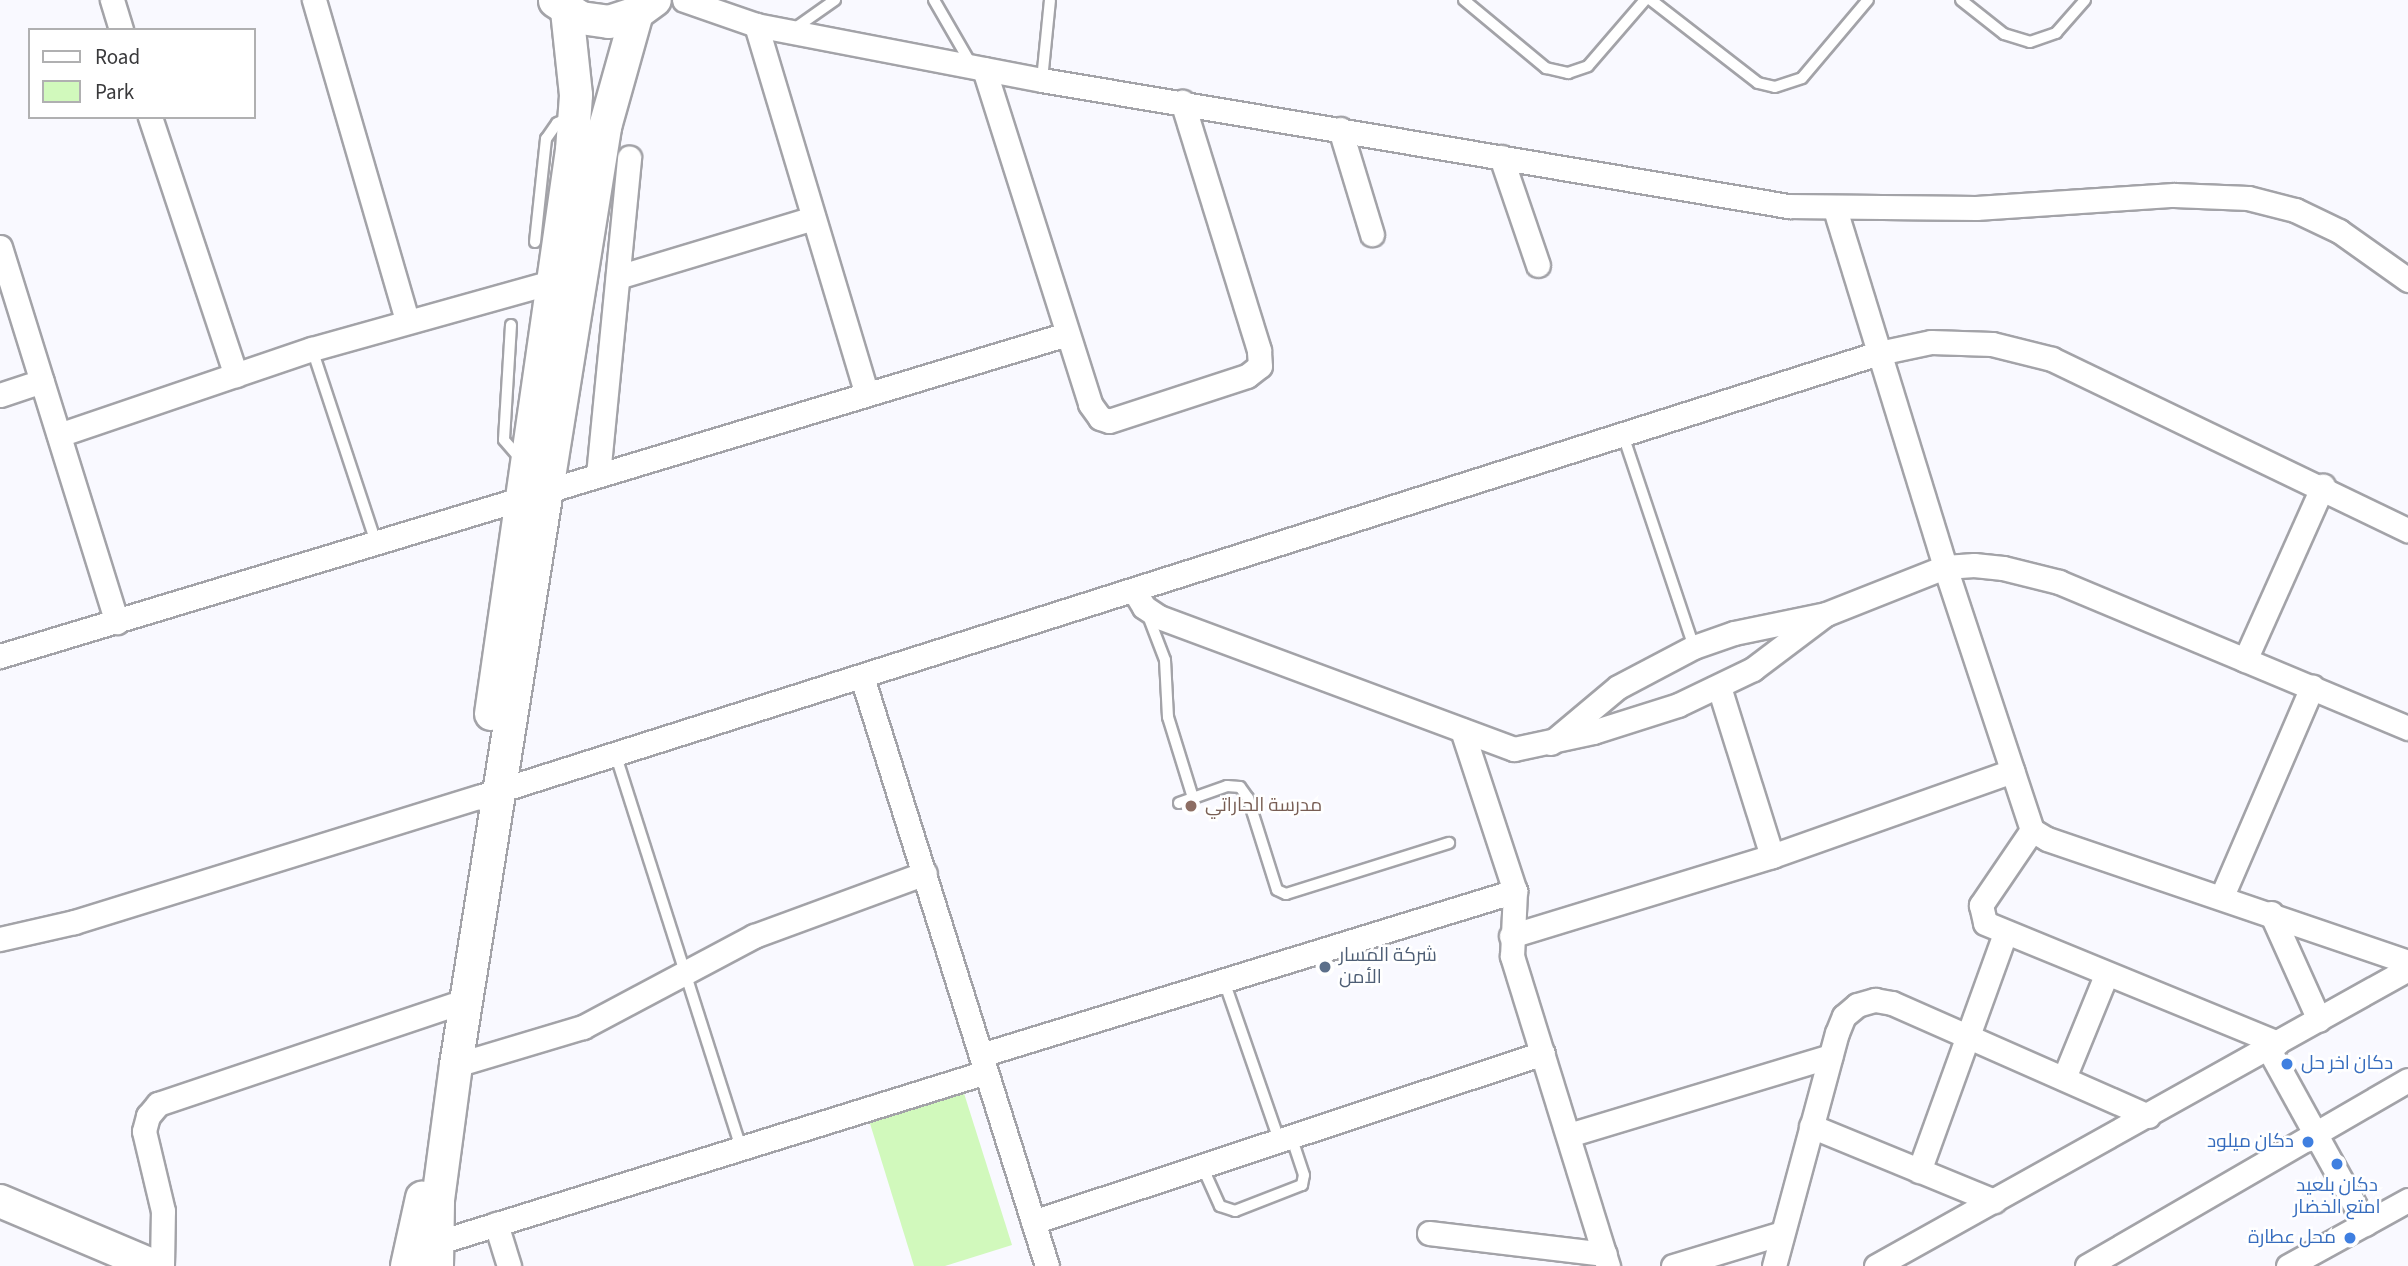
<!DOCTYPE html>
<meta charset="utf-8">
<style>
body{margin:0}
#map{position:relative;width:2408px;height:1266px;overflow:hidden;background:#f9f9ff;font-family:"Source Sans 3",Cairo,sans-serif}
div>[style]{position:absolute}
.green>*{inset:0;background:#d1f9bc}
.roads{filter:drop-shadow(2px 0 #a3a3a8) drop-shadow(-2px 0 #a3a3a8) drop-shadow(0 2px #a3a3a8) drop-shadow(0 -2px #a3a3a8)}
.lane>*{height:10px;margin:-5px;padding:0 5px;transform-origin:5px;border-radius:5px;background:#fff}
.street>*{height:23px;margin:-11.5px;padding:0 11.5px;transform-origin:11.5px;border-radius:11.5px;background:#fff}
.secondary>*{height:32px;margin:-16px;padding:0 16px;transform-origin:16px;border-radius:16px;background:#fff}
.dots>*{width:19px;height:19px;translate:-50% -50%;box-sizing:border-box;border:4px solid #fff;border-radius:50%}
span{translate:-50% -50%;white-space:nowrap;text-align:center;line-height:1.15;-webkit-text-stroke:5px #fff;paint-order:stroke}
.education-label{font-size:19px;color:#785e54}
.left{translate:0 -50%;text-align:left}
.service-label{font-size:19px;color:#4e5e75}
.shop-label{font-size:19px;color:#366cbe}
.right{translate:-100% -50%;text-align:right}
.legend{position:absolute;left:28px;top:28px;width:228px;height:91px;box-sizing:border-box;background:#fff;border:2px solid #b0b0b1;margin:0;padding:9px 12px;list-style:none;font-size:21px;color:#39393b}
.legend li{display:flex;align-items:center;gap:14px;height:35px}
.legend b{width:35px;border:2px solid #b0b0b1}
</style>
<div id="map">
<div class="green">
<i style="clip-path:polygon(962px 1087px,1012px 1245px,945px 1266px,914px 1266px,868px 1117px)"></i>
</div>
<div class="roads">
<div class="lane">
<i style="left:934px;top:0;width:74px;rotate:60deg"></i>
<i style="left:1464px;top:0;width:107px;rotate:39.7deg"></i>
<i style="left:1546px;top:68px;width:23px;rotate:13deg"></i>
<i style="left:1568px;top:73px;width:21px;rotate:-19deg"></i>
<i style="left:1588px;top:66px;width:87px;rotate:-49.2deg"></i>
<i style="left:1651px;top:0;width:135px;rotate:37.8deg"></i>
<i style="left:1758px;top:83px;width:17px;rotate:13deg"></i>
<i style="left:1775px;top:87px;width:28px;rotate:-18deg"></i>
<i style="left:1802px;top:78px;width:102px;rotate:-49.8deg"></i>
<i style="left:1961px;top:0;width:55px;rotate:38.3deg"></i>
<i style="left:2004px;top:34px;width:27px;rotate:17deg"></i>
<i style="left:2030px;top:42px;width:28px;rotate:-19deg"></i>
<i style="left:2056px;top:33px;width:44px;rotate:-48.7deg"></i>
<i style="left:791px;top:31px;width:54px;rotate:-35.2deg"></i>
<i style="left:1042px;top:80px;width:80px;rotate:-84.3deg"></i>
<i style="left:535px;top:242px;width:104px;rotate:-83.9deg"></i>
<i style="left:546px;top:139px;width:19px;rotate:-55deg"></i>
<i style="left:557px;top:123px;width:13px;rotate:-23deg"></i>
<i style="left:511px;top:325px;width:115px;rotate:93.5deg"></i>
<i style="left:504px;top:440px;width:30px;rotate:49deg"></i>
<i style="left:312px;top:349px;width:204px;rotate:71.7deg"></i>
<i style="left:1623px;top:435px;width:224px;rotate:71.5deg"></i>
<i style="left:1147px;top:613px;width:50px;rotate:69deg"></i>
<i style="left:1165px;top:660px;width:57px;rotate:87deg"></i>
<i style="left:1168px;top:717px;width:85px;rotate:72.8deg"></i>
<i style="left:615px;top:753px;width:415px;rotate:72.3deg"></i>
<i style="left:1179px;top:803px;width:51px;rotate:-19.5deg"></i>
<i style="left:1227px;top:786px;width:13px;rotate:4deg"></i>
<i style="left:1240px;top:787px;width:14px;rotate:54deg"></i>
<i style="left:1248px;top:798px;width:96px;rotate:72.5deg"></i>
<i style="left:1277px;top:890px;width:10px;rotate:24deg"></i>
<i style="left:1286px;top:894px;width:171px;rotate:-17.4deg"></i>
<i style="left:1224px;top:981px;width:168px;rotate:70.9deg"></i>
<i style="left:1202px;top:1166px;width:44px;rotate:65.8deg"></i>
<i style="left:1220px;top:1206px;width:16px;rotate:18deg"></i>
<i style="left:1235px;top:1211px;width:72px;rotate:-21.2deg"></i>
<i style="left:1302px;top:1185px;width:10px;rotate:-79deg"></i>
<i style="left:1304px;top:1175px;width:41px;rotate:-108.4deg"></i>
</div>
<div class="street">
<i style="left:112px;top:0;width:31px;rotate:73deg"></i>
<i style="left:314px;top:0;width:333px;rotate:73.8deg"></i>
<i style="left:684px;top:0;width:76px;rotate:19.1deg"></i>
<i style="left:756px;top:25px;width:291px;rotate:10.9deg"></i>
<i style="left:1042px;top:80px;width:757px;rotate:9.59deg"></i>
<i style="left:1788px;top:206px;width:188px;rotate:0.6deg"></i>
<i style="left:1976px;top:208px;width:198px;rotate:-3.8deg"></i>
<i style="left:2174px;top:195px;width:74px;rotate:2.3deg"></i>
<i style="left:2248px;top:198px;width:49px;rotate:14.3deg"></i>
<i style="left:2295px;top:210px;width:49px;rotate:25.5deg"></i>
<i style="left:2339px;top:231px;width:85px;rotate:35.4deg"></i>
<i style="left:756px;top:25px;width:385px;rotate:73.3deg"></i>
<i style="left:984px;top:69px;width:351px;rotate:72.4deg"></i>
<i style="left:1090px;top:404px;width:17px;rotate:54deg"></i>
<i style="left:1100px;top:418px;width:9px;rotate:18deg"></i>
<i style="left:1109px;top:421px;width:145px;rotate:-18.1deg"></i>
<i style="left:1247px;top:376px;width:16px;rotate:-38deg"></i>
<i style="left:1260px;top:366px;width:16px;rotate:-94deg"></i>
<i style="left:1259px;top:350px;width:260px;rotate:-107.2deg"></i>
<i style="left:150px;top:117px;width:272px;rotate:71.6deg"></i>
<i style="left:1340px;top:129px;width:110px;rotate:73.1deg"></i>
<i style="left:1501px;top:157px;width:114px;rotate:71.1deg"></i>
<i style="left:1835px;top:209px;width:375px;rotate:72.9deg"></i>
<i style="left:1945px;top:567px;width:277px;rotate:71.7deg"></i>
<i style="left:2032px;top:830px;width:17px;rotate:31deg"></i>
<i style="left:2047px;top:839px;width:381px;rotate:18.8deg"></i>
<i style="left:0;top:247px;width:393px;rotate:72.7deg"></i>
<i style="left:618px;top:277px;width:204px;rotate:-16.8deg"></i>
<i style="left:0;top:395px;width:44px;rotate:-18.4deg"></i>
<i style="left:59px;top:435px;width:267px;rotate:-18.8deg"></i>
<i style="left:312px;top:349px;width:249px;rotate:-15.6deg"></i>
<i style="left:598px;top:475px;width:319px;rotate:-84.4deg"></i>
<i style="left:1135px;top:592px;width:17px;rotate:59deg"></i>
<i style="left:1144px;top:607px;width:18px;rotate:34deg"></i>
<i style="left:1159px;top:617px;width:379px;rotate:20.4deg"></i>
<i style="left:1514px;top:749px;width:81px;rotate:-12.1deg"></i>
<i style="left:1593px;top:732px;width:89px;rotate:-17.6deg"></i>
<i style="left:1678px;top:705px;width:83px;rotate:-25.6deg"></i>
<i style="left:1753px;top:669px;width:88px;rotate:-37.1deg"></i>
<i style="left:0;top:656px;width:1115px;rotate:-16.79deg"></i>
<i style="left:2245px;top:660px;width:191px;rotate:-65.9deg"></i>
<i style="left:862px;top:677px;width:617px;rotate:72.56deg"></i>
<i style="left:1719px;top:687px;width:177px;rotate:72.6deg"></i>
<i style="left:1462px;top:730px;width:169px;rotate:71.8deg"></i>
<i style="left:1515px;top:891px;width:65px;rotate:92.6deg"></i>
<i style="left:1512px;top:956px;width:325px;rotate:72.8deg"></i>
<i style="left:1551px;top:743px;width:87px;rotate:-39.9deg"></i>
<i style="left:1618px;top:687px;width:86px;rotate:-27.8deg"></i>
<i style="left:1694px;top:647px;width:42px;rotate:-19.3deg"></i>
<i style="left:1734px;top:633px;width:94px;rotate:-11.7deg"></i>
<i style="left:1826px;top:614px;width:128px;rotate:-21.6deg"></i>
<i style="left:1945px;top:567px;width:29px;rotate:-4deg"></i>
<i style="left:1974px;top:565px;width:29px;rotate:6deg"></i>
<i style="left:2003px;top:568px;width:58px;rotate:14deg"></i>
<i style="left:2059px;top:582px;width:378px;rotate:22.7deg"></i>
<i style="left:2032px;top:830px;width:91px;rotate:124.2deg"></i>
<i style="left:1981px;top:905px;width:18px;rotate:77deg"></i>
<i style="left:1985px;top:923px;width:316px;rotate:22.3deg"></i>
<i style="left:2222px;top:896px;width:228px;rotate:-66.7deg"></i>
<i style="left:2271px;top:913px;width:117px;rotate:65.8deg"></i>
<i style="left:1511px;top:936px;width:273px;rotate:-17deg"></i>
<i style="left:1772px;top:856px;width:255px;rotate:-19.5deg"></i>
<i style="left:0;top:939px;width:76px;rotate:-12.9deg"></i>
<i style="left:74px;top:922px;width:424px;rotate:-17.2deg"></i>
<i style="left:479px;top:797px;width:1469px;rotate:-17.6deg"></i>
<i style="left:1879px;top:353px;width:53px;rotate:-11.9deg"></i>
<i style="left:1931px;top:342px;width:61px;rotate:1.9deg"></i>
<i style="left:1992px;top:344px;width:62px;rotate:14deg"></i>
<i style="left:2052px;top:359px;width:395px;rotate:25.7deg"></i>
<i style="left:2268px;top:1048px;width:201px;rotate:61.1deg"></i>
<i style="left:981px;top:1055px;width:559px;rotate:-17.07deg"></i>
<i style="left:456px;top:1065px;width:133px;rotate:-16.7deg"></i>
<i style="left:583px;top:1027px;width:194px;rotate:-28deg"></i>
<i style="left:754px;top:936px;width:182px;rotate:-20.2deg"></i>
<i style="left:2064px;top:1078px;width:111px;rotate:-67.8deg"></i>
<i style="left:1811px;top:1126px;width:198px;rotate:22.3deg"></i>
<i style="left:1569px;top:1135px;width:273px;rotate:-16.8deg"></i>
<i style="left:1919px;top:1171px;width:252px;rotate:-70.1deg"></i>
<i style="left:1033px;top:1222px;width:537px;rotate:-18.33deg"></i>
<i style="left:496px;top:1224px;width:44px;rotate:72.8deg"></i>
<i style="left:1429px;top:1233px;width:177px;rotate:6.8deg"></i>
<i style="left:436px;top:1243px;width:576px;rotate:-17.27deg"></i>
<i style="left:162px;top:1266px;width:55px;rotate:-89deg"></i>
<i style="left:163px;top:1211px;width:82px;rotate:-103.4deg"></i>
<i style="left:144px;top:1131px;width:16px;rotate:-75deg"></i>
<i style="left:148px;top:1116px;width:16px;rotate:-50deg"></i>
<i style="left:158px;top:1104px;width:311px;rotate:-18.6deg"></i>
<i style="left:1673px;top:1266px;width:114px;rotate:-16.8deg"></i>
<i style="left:1774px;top:1266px;width:241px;rotate:-74.9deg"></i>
<i style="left:1837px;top:1033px;width:18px;rotate:-68deg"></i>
<i style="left:1844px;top:1016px;width:17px;rotate:-40deg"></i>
<i style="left:1857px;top:1005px;width:19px;rotate:-16deg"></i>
<i style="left:1875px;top:1000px;width:17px;rotate:10deg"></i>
<i style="left:1892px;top:1003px;width:280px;rotate:23.8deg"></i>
<i style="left:1876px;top:1266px;width:609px;rotate:-29.17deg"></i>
<i style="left:2087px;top:1266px;width:371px;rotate:-30.1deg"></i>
<i style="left:2288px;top:1266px;width:137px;rotate:-28.8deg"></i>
</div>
<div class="secondary">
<i style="left:555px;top:1px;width:31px;rotate:33deg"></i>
<i style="left:581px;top:18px;width:28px;rotate:8deg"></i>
<i style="left:609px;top:22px;width:29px;rotate:-18deg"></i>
<i style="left:637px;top:13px;width:22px;rotate:-36deg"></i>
<i style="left:491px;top:714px;width:570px;rotate:-81.83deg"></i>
<i style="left:572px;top:150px;width:55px;rotate:-85.8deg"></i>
<i style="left:576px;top:95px;width:84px;rotate:-96.1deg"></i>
<i style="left:0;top:1201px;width:167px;rotate:22.9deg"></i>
<i style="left:407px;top:1266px;width:70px;rotate:-77.6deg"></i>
<i style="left:437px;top:1266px;width:66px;rotate:-89.1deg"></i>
<i style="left:438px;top:1200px;width:136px;rotate:-82.4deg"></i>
<i style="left:456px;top:1065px;width:582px;rotate:-81.01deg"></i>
<i style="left:547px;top:490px;width:368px;rotate:-80.9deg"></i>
<i style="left:605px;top:127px;width:118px;rotate:-74.3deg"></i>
</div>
</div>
<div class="dots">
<i style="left:1191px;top:806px;background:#8d6e63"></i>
<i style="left:1325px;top:967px;background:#5c6f8a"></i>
<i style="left:2287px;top:1064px;background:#3f7fe0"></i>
<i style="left:2308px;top:1142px;background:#3f7fe0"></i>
<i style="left:2337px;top:1164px;background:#3f7fe0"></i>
<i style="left:2350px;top:1238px;background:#3f7fe0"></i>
</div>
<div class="education-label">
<span class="left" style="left:1205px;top:806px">مدرسة الحاراتي</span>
</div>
<div class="service-label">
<span class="left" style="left:1339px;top:967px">شركة المسار<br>الأمن</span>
</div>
<div class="shop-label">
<span class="left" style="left:2301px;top:1064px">دكان اخر حل</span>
<span class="right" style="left:2294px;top:1142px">دكان ميلود</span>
<span style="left:2337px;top:1197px">دكان بلعيد<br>امتع الخضار</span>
<span class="right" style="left:2336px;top:1238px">محل عطارة</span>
</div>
<ul class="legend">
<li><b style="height:9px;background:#fff"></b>Road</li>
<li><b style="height:19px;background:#d1f9bc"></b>Park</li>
</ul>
</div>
